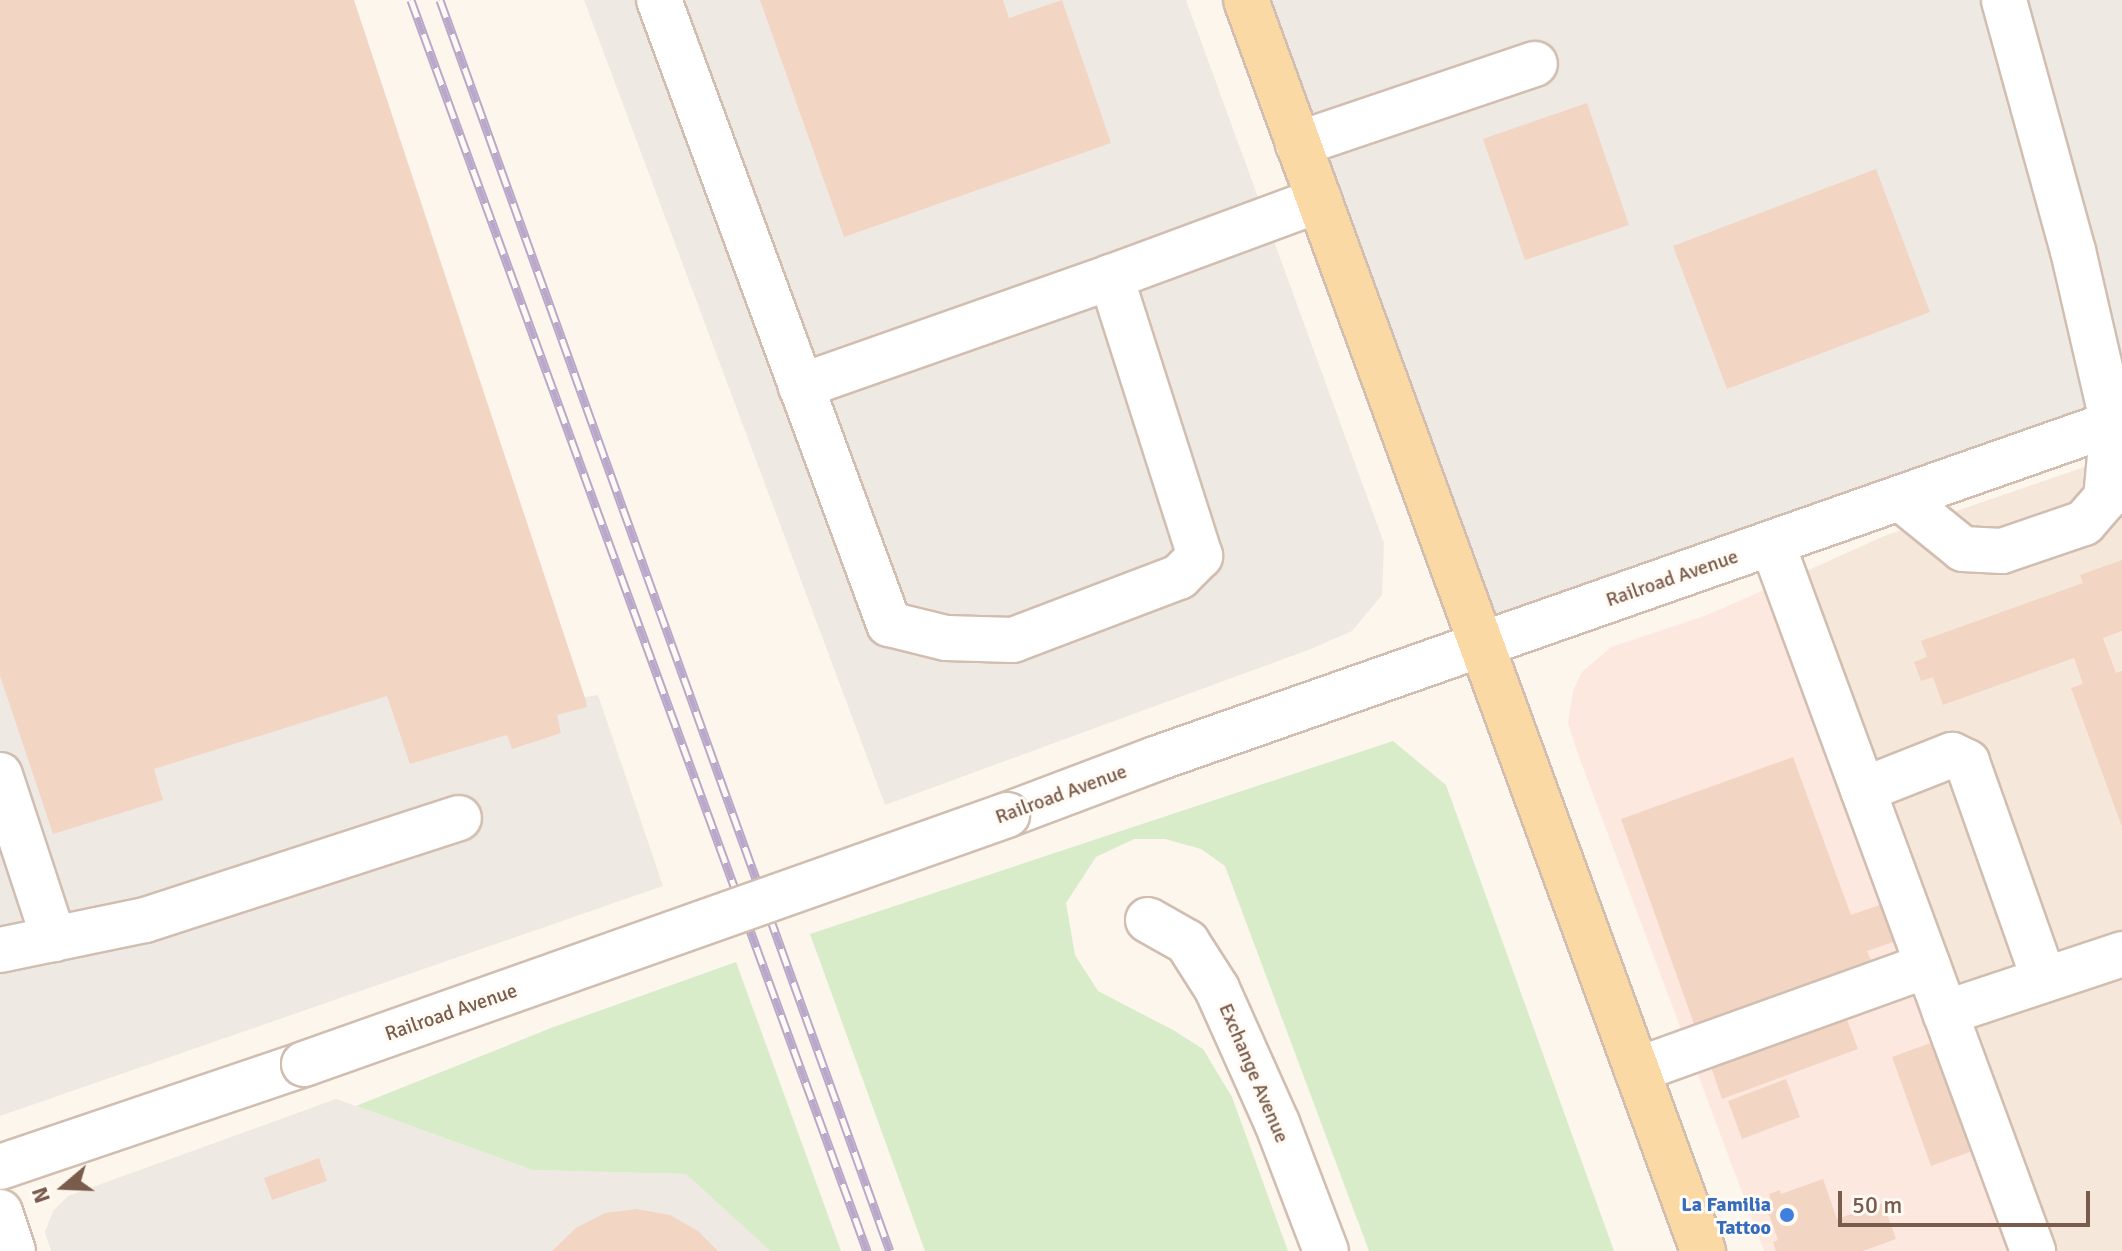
<!DOCTYPE html>
<style>
body{margin:0}
#map{position:relative;width:2122px;height:1251px;overflow:hidden;background:#fdf6ec;font-family:Signika,sans-serif}
div>[style]{position:absolute}
.residential>*{inset:0;background:#f5e8da}
.commercial>*{inset:0;background:#fde8e0}
.industrial>*{inset:0;background:#efe9e4}
.green>*{inset:0;background:#d8ecc9}
.building>*{inset:0;background:#f3d5c3}
.roads{filter:drop-shadow(2px 0 #d1beb0) drop-shadow(-2px 0 #d1beb0) drop-shadow(0 2px #d1beb0) drop-shadow(0 -2px #d1beb0)}
.minor>*{height:44px;margin:-22px;padding:0 22px;transform-origin:22px;border-radius:22px;background:#fff}
.major>*{height:44px;margin:-22px;padding:0 22px;transform-origin:22px;border-radius:22px;background:#fbd9a5}
.rail>*{height:9px;margin-top:-4.5px;transform-origin:0;background:repeating-linear-gradient(90deg,#fffaf3 0 18px,#b9a8c9 0 36px);box-sizing:border-box;border-block:2px solid #b9a8c9}
.bridges{filter:drop-shadow(2px 0 #d1beb0) drop-shadow(-2px 0 #d1beb0) drop-shadow(0 2px #d1beb0) drop-shadow(0 -2px #d1beb0)}
.minor-bridge>*{height:44px;margin:-22px;padding:0 22px;transform-origin:22px;border-radius:22px;background:#fff}
.dots>*{width:22px;height:22px;translate:-50% -50%;box-sizing:border-box;border:4px solid #fffaf3;border-radius:50%}
span{translate:-50% -50%;white-space:nowrap;text-align:center;line-height:1.15;-webkit-text-stroke:6px #fffaf3;paint-order:stroke}
.street-label{font-size:20px;color:#7a5c4d}
.shop-label{font-size:20px;color:#366cbe;font-weight:700}
.right{translate:-100% -50%;text-align:right}
.north{position:absolute;left:24px;top:1147px;width:80px;height:80px;-webkit-text-stroke:6px #fffaf3;paint-order:stroke;rotate:251deg;font-size:22px;font-weight:700;line-height:32px;text-align:center;color:#7a5c4d}
.north::after{content:'';display:block;margin:auto;width:28px;height:36px;background:#7a5c4d;clip-path:polygon(50% 0,100% 100%,50% 72%,0 100%)}
.scale{position:absolute;left:1838px;top:1191px;width:252px;height:36px;box-sizing:border-box;border:4px solid #7a5c4d;border-top:0;padding-left:10px;font-size:24px;line-height:28px;white-space:nowrap;color:#7a5c4d;-webkit-text-stroke:6px #fffaf3;paint-order:stroke}
</style>
<div id="map">
<div class="residential">
<i style="clip-path:polygon(2122px 454px,2122px 1251px,2030px 1251px,1798px 575px,1884px 536px)"></i>
</div>
<div class="commercial">
<i style="clip-path:polygon(1798px 575px,2030px 1251px,1764px 1251px,1579px 757px,1568px 723px,1573px 691px,1582px 672px,1611px 647px,1707px 615px)"></i>
</div>
<div class="industrial">
<i style="clip-path:polygon(0 0,585px 697px,598px 695px,663px 886px,0 1116px)"></i>
<i style="clip-path:polygon(584px 0,1186px 0,1384px 543px,1382px 595px,1352px 631px,1311px 649px,885px 805px)"></i>
<i style="clip-path:polygon(1246px 0,2122px 0,2122px 420px,1481px 645px)"></i>
<i style="clip-path:polygon(336px 1099px,533px 1170px,686px 1174px,770px 1251px,51px 1251px,45px 1232px,53px 1211px,68px 1196px)"></i>
</div>
<div class="green">
<i style="clip-path:polygon(1393px 741px,1446px 785px,1614px 1251px,1369px 1251px,1225px 866px,1201px 849px,1165px 839px,1134px 839px,1096px 857px,1066px 903px,1075px 955px,1098px 991px,1173px 1030px,1203px 1049px,1232px 1097px,1288px 1251px,925px 1251px,810px 934px)"></i>
<i style="clip-path:polygon(736px 962px,841px 1251px,770px 1251px,686px 1174px,533px 1170px,356px 1106px,551px 1028px)"></i>
</div>
<div class="building">
<i style="clip-path:polygon(0 0,354px 0,585px 698px,587px 707px,557px 715px,561px 733px,512px 749px,507px 735px,410px 764px,387px 696px,154px 769px,163px 800px,53px 834px,0 676px)"></i>
<i style="clip-path:polygon(760px 0,1003px 0,1009px 18px,1062px 0,1111px 143px,844px 237px)"></i>
<i style="clip-path:polygon(1587px 103px,1629px 225px,1525px 260px,1483px 139px)"></i>
<i style="clip-path:polygon(1876px 169px,1930px 312px,1727px 389px,1673px 246px)"></i>
<i style="clip-path:polygon(2122px 560px,2122px 631px,2103px 638px,2116px 673px,2122px 671px,2122px 827px,2071px 688px,2083px 684px,2074px 658px,1943px 705px,1933px 677px,1921px 681px,1914px 662px,1927px 657px,1921px 641px,2083px 583px,2080px 575px)"></i>
<i style="clip-path:polygon(1793px 757px,1851px 915px,1891px 901px,1905px 938px,1867px 951px,1871px 960px,1694px 1024px,1621px 819px)"></i>
<i style="clip-path:polygon(1846px 1017px,1858px 1049px,1722px 1099px,1711px 1067px)"></i>
<i style="clip-path:polygon(1941px 1039px,1981px 1148px,1931px 1166px,1892px 1057px)"></i>
<i style="clip-path:polygon(1786px 1079px,1800px 1117px,1742px 1139px,1728px 1101px)"></i>
<i style="clip-path:polygon(319px 1158px,327px 1181px,272px 1200px,264px 1178px)"></i>
<i style="clip-path:polygon(1823px 1179px,1837px 1219px,1883px 1203px,1896px 1239px,1863px 1251px,1776px 1251px,1773px 1242px,1778px 1240px,1764px 1200px,1770px 1198px,1769px 1194px,1780px 1190px,1781px 1194px)"></i>
<i style="clip-path:polygon(637px 1209px,670px 1215px,698px 1231px,718px 1251px,552px 1251px,576px 1228px,605px 1213px)"></i>
</div>
<div class="roads">
<div class="minor">
<i style="left:659px;top:0;width:665px;rotate:69.77deg"></i>
<i style="left:889px;top:624px;width:59px;rotate:13.8deg"></i>
<i style="left:946px;top:638px;width:67px;rotate:1.7deg"></i>
<i style="left:1013px;top:640px;width:178px;rotate:-20.8deg"></i>
<i style="left:1179px;top:577px;width:30px;rotate:-45deg"></i>
<i style="left:1200px;top:556px;width:293px;rotate:-107.7deg"></i>
<i style="left:1111px;top:277px;width:329px;rotate:160.6deg"></i>
<i style="left:1298px;top:144px;width:250px;rotate:-18.7deg"></i>
<i style="left:1111px;top:277px;width:222px;rotate:-20.3deg"></i>
<i style="left:1900px;top:498px;width:81px;rotate:39deg"></i>
<i style="left:1963px;top:549px;width:39px;rotate:3deg"></i>
<i style="left:2002px;top:551px;width:87px;rotate:-18.9deg"></i>
<i style="left:2084px;top:523px;width:33px;rotate:-49deg"></i>
<i style="left:2106px;top:498px;width:74px;rotate:-84.6deg"></i>
<i style="left:2113px;top:424px;width:178px;rotate:-103deg"></i>
<i style="left:2073px;top:251px;width:260px;rotate:-105.4deg"></i>
<i style="left:1772px;top:543px;width:755px;rotate:69.76deg"></i>
<i style="left:0;top:775px;width:173px;rotate:71.8deg"></i>
<i style="left:1863px;top:790px;width:96px;rotate:-21.5deg"></i>
<i style="left:1952px;top:755px;width:17px;rotate:25deg"></i>
<i style="left:1967px;top:762px;width:231px;rotate:70.5deg"></i>
<i style="left:1007px;top:815px;width:158px;rotate:-20.7deg"></i>
<i style="left:1155px;top:759px;width:1025px;rotate:-19.32deg"></i>
<i style="left:1148px;top:920px;width:45px;rotate:29.4deg"></i>
<i style="left:1187px;top:942px;width:56px;rotate:57.4deg"></i>
<i style="left:1217px;top:989px;width:147px;rotate:65.9deg"></i>
<i style="left:1277px;top:1123px;width:137px;rotate:69.1deg"></i>
<i style="left:0;top:950px;width:148px;rotate:-11.7deg"></i>
<i style="left:145px;top:920px;width:330px;rotate:-18deg"></i>
<i style="left:1945px;top:1013px;width:187px;rotate:-18.4deg"></i>
<i style="left:1637px;top:1070px;width:309px;rotate:-19.8deg"></i>
<i style="left:0;top:1167px;width:321px;rotate:-18.7deg"></i>
<i style="left:0;top:1212px;width:41px;rotate:71.6deg"></i>
</div>
<div class="major">
<i style="left:1246px;top:0;width:1332px;rotate:69.93deg"></i>
</div>
</div>
<div class="rail">
<i style="left:411px;top:0;width:1332px;rotate:69.97deg"></i>
<i style="left:440px;top:0;width:1329px;rotate:70.22deg"></i>
</div>
<div class="bridges">
<div class="minor-bridge">
<i style="left:304px;top:1064px;width:746px;rotate:-19.5deg"></i>
</div>
</div>
<div class="dots">
<i style="left:1787px;top:1215px;background:#3f7fe0"></i>
</div>
<div class="street-label">
<span style="left:1672px;top:578px;rotate:-19deg">Railroad Avenue</span>
<span style="left:1061px;top:794px;rotate:-20deg">Railroad Avenue</span>
<span style="left:451px;top:1012px;rotate:-19deg">Railroad Avenue</span>
<span style="left:1254px;top:1073px;rotate:67deg">Exchange Avenue</span>
</div>
<div class="shop-label">
<span class="right" style="left:1771px;top:1216px">La Familia<br>Tattoo</span>
</div>
<div class="north">N</div>
<div class="scale">50 m</div>
</div>
